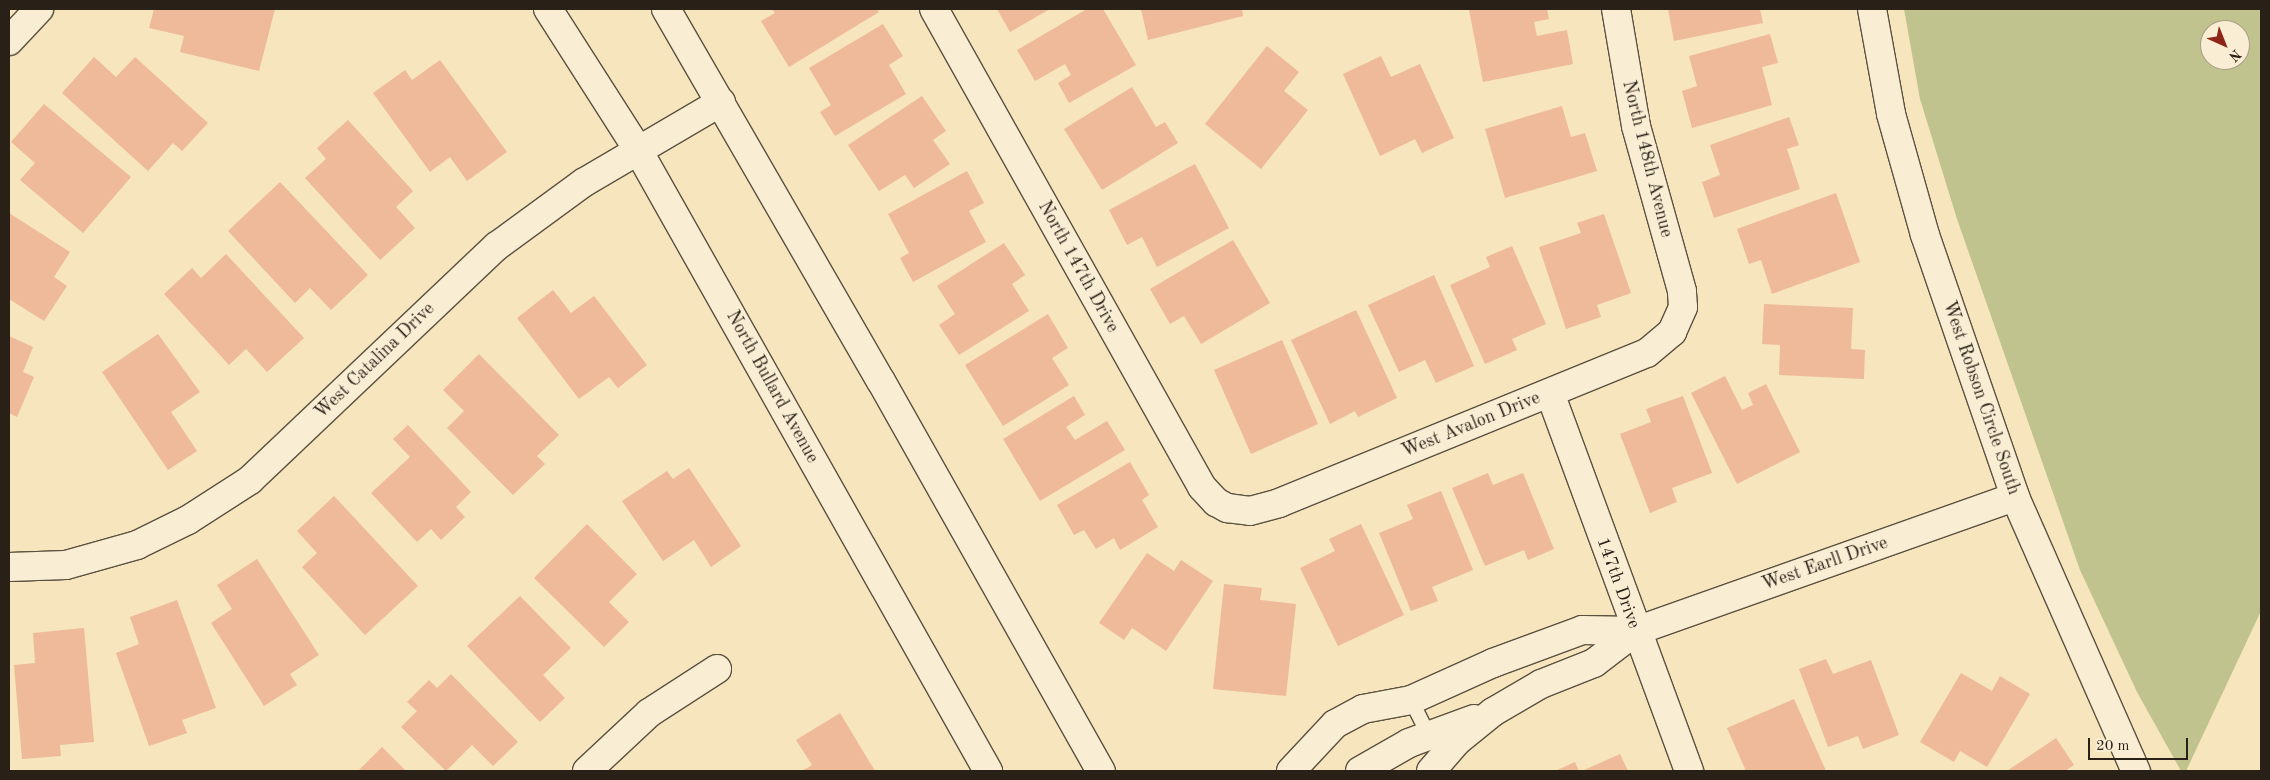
<!DOCTYPE html>
<style>
body{margin:0}
#map{position:relative;width:2270px;height:780px;overflow:hidden;background:#f6e5bd;font-family:"Old Standard TT",serif}
div>[style]{position:absolute}
.green>*{inset:0;background:#c1c38e}
.building>*{inset:0;background:#eeba9a}
.roads{filter:drop-shadow(1px 0 #5c5140) drop-shadow(-1px 0 #5c5140) drop-shadow(0 1px #5c5140) drop-shadow(0 -1px #5c5140)}
.service>*{height:14px;margin:-7px;padding:0 7px;transform-origin:7px;border-radius:7px;background:#f9eed4}
.minor>*{height:28px;margin:-14px;padding:0 14px;transform-origin:14px;border-radius:14px;background:#f9eed4}
.tertiary>*{height:28px;margin:-14px;padding:0 14px;transform-origin:14px;border-radius:14px;background:#f9eed4}
.secondary>*{height:28px;margin:-14px;padding:0 14px;transform-origin:14px;border-radius:14px;background:#f9eed4}
span{translate:-50% -50%;white-space:nowrap;text-align:center;line-height:1.15;-webkit-text-stroke:5px #f9eed4;paint-order:stroke}
.street-label{font-size:18px;color:#292017}
.frame{position:absolute;inset:0;border:10px solid #292017;pointer-events:none}
.north{position:absolute;left:2200px;top:20px;width:50px;height:50px;box-sizing:border-box;background:#f9eed4;border:1px solid #a69c88;border-radius:50%;rotate:136deg;font-size:14px;font-weight:700;line-height:20px;text-align:center;color:#292017}
.north::after{content:'';display:block;margin:auto;width:18px;height:22px;background:#8f2418;clip-path:polygon(50% 0,100% 100%,50% 72%,0 100%)}
.scale{position:absolute;left:2088px;top:738px;width:100px;height:22px;box-sizing:border-box;border:2px solid #292017;border-top:0;padding-left:6px;font-size:15px;line-height:18px;white-space:nowrap;color:#292017;-webkit-text-stroke:4px #f9eed4;paint-order:stroke}
</style>
<div id="map">
<div class="green">
<i style="clip-path:polygon(evenodd,1904px 9px,2261px 9px,2261px 611px,2186px 771px,2181px 771px,2137px 692px,2080px 570px,1957px 219px,1920px 99px,1904px 9px,2210px 30px,2240px 30px,2240px 60px,2210px 60px,2210px 30px)"></i>
</div>
<div class="building">
<i style="clip-path:polygon(154px 9px,275px 9px,259px 71px,180px 52px,184px 36px,149px 28px)"></i>
<i style="clip-path:polygon(772px 9px,877px 9px,879px 12px,789px 67px,761px 21px,775px 13px)"></i>
<i style="clip-path:polygon(997px 9px,1050px 9px,1010px 32px)"></i>
<i style="clip-path:polygon(1087px 9px,1103px 9px,1136px 65px,1069px 103px,1058px 83px,1071px 75px,1065px 64px,1035px 81px,1017px 50px)"></i>
<i style="clip-path:polygon(1141px 9px,1242px 9px,1243px 16px,1148px 40px)"></i>
<i style="clip-path:polygon(1478px 9px,1547px 9px,1549px 19px,1534px 22px,1537px 36px,1567px 30px,1573px 64px,1483px 82px,1469px 10px)"></i>
<i style="clip-path:polygon(1668px 9px,1760px 9px,1763px 23px,1674px 41px)"></i>
<i style="clip-path:polygon(883px 24px,903px 56px,889px 65px,906px 94px,835px 136px,820px 112px,831px 105px,809px 68px)"></i>
<i style="clip-path:polygon(1770px 34px,1778px 63px,1762px 67px,1772px 105px,1692px 128px,1682px 91px,1697px 86px,1689px 56px)"></i>
<i style="clip-path:polygon(1267px 46px,1299px 72px,1284px 91px,1308px 110px,1261px 169px,1205px 124px)"></i>
<i style="clip-path:polygon(1381px 56px,1391px 77px,1420px 64px,1454px 138px,1422px 153px,1415px 139px,1380px 156px,1343px 74px)"></i>
<i style="clip-path:polygon(94px 57px,116px 77px,135px 57px,208px 123px,182px 151px,173px 143px,148px 171px,62px 93px)"></i>
<i style="clip-path:polygon(440px 60px,507px 152px,467px 181px,450px 157px,430px 172px,373px 93px,405px 70px,412px 80px)"></i>
<i style="clip-path:polygon(1132px 87px,1156px 127px,1165px 122px,1178px 143px,1102px 190px,1064px 129px)"></i>
<i style="clip-path:polygon(922px 96px,946px 131px,933px 140px,950px 164px,914px 188px,905px 175px,879px 191px,848px 145px)"></i>
<i style="clip-path:polygon(44px 104px,131px 177px,83px 233px,20px 180px,35px 163px,11px 142px)"></i>
<i style="clip-path:polygon(1562px 106px,1571px 137px,1585px 133px,1597px 171px,1505px 198px,1485px 129px)"></i>
<i style="clip-path:polygon(1789px 117px,1799px 145px,1787px 149px,1800px 189px,1714px 218px,1702px 182px,1720px 175px,1710px 145px)"></i>
<i style="clip-path:polygon(348px 120px,413px 191px,396px 207px,415px 228px,380px 260px,305px 178px,326px 159px,317px 148px)"></i>
<i style="clip-path:polygon(1195px 164px,1229px 228px,1157px 267px,1142px 237px,1127px 245px,1109px 210px)"></i>
<i style="clip-path:polygon(967px 171px,984px 203px,969px 211px,986px 242px,913px 282px,900px 258px,909px 253px,888px 214px)"></i>
<i style="clip-path:polygon(280px 182px,368px 275px,331px 310px,310px 288px,295px 303px,228px 231px)"></i>
<i style="clip-path:polygon(1836px 193px,1860px 262px,1772px 294px,1761px 260px,1749px 264px,1737px 229px)"></i>
<i style="clip-path:polygon(9px 213px,70px 252px,54px 277px,67px 286px,44px 321px,9px 299px)"></i>
<i style="clip-path:polygon(1604px 214px,1631px 293px,1597px 305px,1601px 317px,1566px 329px,1539px 247px,1581px 233px,1577px 223px)"></i>
<i style="clip-path:polygon(1233px 240px,1270px 303px,1201px 344px,1184px 316px,1170px 324px,1150px 289px)"></i>
<i style="clip-path:polygon(1004px 243px,1025px 275px,1012px 284px,1029px 311px,959px 355px,939px 325px,955px 314px,937px 286px)"></i>
<i style="clip-path:polygon(1512px 246px,1546px 324px,1512px 339px,1517px 350px,1485px 364px,1450px 285px,1490px 267px,1486px 257px)"></i>
<i style="clip-path:polygon(226px 254px,304px 338px,267px 372px,246px 349px,229px 365px,164px 294px,192px 268px,201px 278px)"></i>
<i style="clip-path:polygon(1434px 275px,1474px 366px,1436px 383px,1425px 360px,1399px 372px,1368px 305px)"></i>
<i style="clip-path:polygon(553px 290px,571px 313px,594px 296px,647px 365px,618px 388px,609px 377px,579px 399px,517px 318px)"></i>
<i style="clip-path:polygon(1764px 304px,1853px 308px,1851px 349px,1865px 350px,1864px 379px,1779px 375px,1780px 345px,1762px 344px)"></i>
<i style="clip-path:polygon(1356px 310px,1397px 398px,1358px 417px,1355px 411px,1330px 424px,1291px 340px)"></i>
<i style="clip-path:polygon(1048px 314px,1068px 348px,1052px 358px,1069px 385px,1003px 426px,965px 365px)"></i>
<i style="clip-path:polygon(158px 334px,200px 392px,171px 412px,197px 451px,168px 470px,102px 372px)"></i>
<i style="clip-path:polygon(9px 336px,33px 347px,23px 372px,34px 377px,17px 417px,9px 413px)"></i>
<i style="clip-path:polygon(1282px 340px,1318px 424px,1251px 454px,1214px 370px)"></i>
<i style="clip-path:polygon(479px 354px,559px 435px,537px 456px,545px 464px,513px 495px,447px 428px,464px 411px,443px 390px)"></i>
<i style="clip-path:polygon(1725px 376px,1742px 410px,1753px 405px,1748px 393px,1766px 384px,1800px 452px,1737px 484px,1691px 393px)"></i>
<i style="clip-path:polygon(1074px 396px,1085px 415px,1066px 427px,1075px 440px,1107px 421px,1125px 450px,1040px 501px,1003px 439px)"></i>
<i style="clip-path:polygon(1683px 396px,1712px 473px,1672px 488px,1677px 502px,1650px 513px,1620px 434px,1651px 422px,1646px 409px)"></i>
<i style="clip-path:polygon(408px 425px,471px 492px,456px 507px,465px 517px,441px 540px,431px 529px,417px 542px,371px 493px,410px 457px,393px 439px)"></i>
<i style="clip-path:polygon(1130px 462px,1149px 495px,1142px 500px,1158px 527px,1120px 550px,1114px 538px,1096px 549px,1084px 530px,1074px 535px,1057px 505px)"></i>
<i style="clip-path:polygon(689px 468px,741px 546px,711px 567px,694px 540px,663px 561px,622px 501px,667px 471px,673px 479px)"></i>
<i style="clip-path:polygon(1488px 473px,1493px 485px,1523px 473px,1554px 549px,1528px 560px,1524px 550px,1485px 566px,1452px 488px)"></i>
<i style="clip-path:polygon(1441px 491px,1473px 570px,1432px 587px,1438px 601px,1411px 611px,1379px 533px,1413px 519px,1407px 505px)"></i>
<i style="clip-path:polygon(334px 496px,418px 586px,365px 635px,302px 567px,317px 553px,297px 531px)"></i>
<i style="clip-path:polygon(587px 524px,637px 574px,609px 602px,629px 622px,604px 647px,534px 578px)"></i>
<i style="clip-path:polygon(1361px 524px,1404px 615px,1338px 646px,1300px 568px,1335px 551px,1329px 539px)"></i>
<i style="clip-path:polygon(1147px 553px,1174px 571px,1181px 560px,1213px 581px,1166px 651px,1132px 628px,1124px 640px,1099px 623px)"></i>
<i style="clip-path:polygon(257px 559px,319px 655px,290px 674px,297px 685px,264px 706px,211px 623px,232px 609px,217px 585px)"></i>
<i style="clip-path:polygon(1224px 584px,1262px 588px,1260px 600px,1296px 604px,1286px 696px,1213px 689px)"></i>
<i style="clip-path:polygon(520px 596px,571px 648px,543px 675px,565px 698px,540px 722px,467px 646px)"></i>
<i style="clip-path:polygon(177px 600px,216px 708px,182px 720px,187px 733px,149px 746px,116px 653px,139px 644px,130px 617px)"></i>
<i style="clip-path:polygon(84px 628px,94px 742px,60px 745px,61px 756px,22px 759px,14px 665px,35px 663px,33px 633px)"></i>
<i style="clip-path:polygon(1826px 659px,1833px 674px,1871px 660px,1899px 735px,1863px 749px,1858px 736px,1828px 747px,1799px 669px)"></i>
<i style="clip-path:polygon(1961px 673px,1992px 691px,2000px 676px,2030px 694px,1987px 767px,1960px 751px,1954px 762px,1920px 742px)"></i>
<i style="clip-path:polygon(451px 674px,518px 742px,493px 766px,472px 745px,446px 771px,401px 727px,417px 711px,407px 702px,429px 680px,437px 688px)"></i>
<i style="clip-path:polygon(1794px 699px,1826px 771px,1746px 771px,1727px 728px)"></i>
<i style="clip-path:polygon(840px 713px,875px 771px,802px 771px,812px 765px,796px 740px)"></i>
<i style="clip-path:polygon(2056px 738px,2074px 765px,2065px 771px,2007px 771px)"></i>
<i style="clip-path:polygon(382px 747px,406px 771px,358px 771px)"></i>
<i style="clip-path:polygon(1620px 754px,1628px 771px,1582px 771px)"></i>
<i style="clip-path:polygon(1575px 762px,1579px 771px,1555px 771px)"></i>
</div>
<div class="roads">
<div class="service">
<i style="left:1411px;top:700px;width:45px;rotate:63.4deg"></i>
</div>
<div class="minor">
<i style="left:934px;top:9px;width:548px;rotate:60.72deg"></i>
<i style="left:1202px;top:487px;width:21px;rotate:47deg"></i>
<i style="left:1216px;top:502px;width:13px;rotate:29deg"></i>
<i style="left:1227px;top:508px;width:23px;rotate:7deg"></i>
<i style="left:1250px;top:511px;width:30px;rotate:-15deg"></i>
<i style="left:1279px;top:503px;width:397px;rotate:-22.2deg"></i>
<i style="left:1647px;top:353px;width:33px;rotate:-40deg"></i>
<i style="left:1672px;top:332px;width:27px;rotate:-66deg"></i>
<i style="left:1683px;top:307px;width:16px;rotate:-94deg"></i>
<i style="left:1682px;top:291px;width:171px;rotate:-105.6deg"></i>
<i style="left:1636px;top:126px;width:119px;rotate:-99.7deg"></i>
<i style="left:9px;top:41px;width:44px;rotate:-46.8deg"></i>
<i style="left:1550px;top:393px;width:403px;rotate:69.8deg"></i>
<i style="left:9px;top:567px;width:57px;rotate:-2deg"></i>
<i style="left:66px;top:565px;width:74px;rotate:-15.7deg"></i>
<i style="left:137px;top:545px;width:57px;rotate:-26.1deg"></i>
<i style="left:188px;top:520px;width:74px;rotate:-32.8deg"></i>
<i style="left:250px;top:480px;width:340px;rotate:-43.5deg"></i>
<i style="left:497px;top:246px;width:107px;rotate:-36.2deg"></i>
<i style="left:583px;top:183px;width:160px;rotate:-30.4deg"></i>
<i style="left:587px;top:771px;width:85px;rotate:-43.1deg"></i>
<i style="left:649px;top:713px;width:81px;rotate:-32.9deg"></i>
<i style="left:1291px;top:771px;width:64px;rotate:-46.9deg"></i>
<i style="left:1335px;top:724px;width:32px;rotate:-28deg"></i>
<i style="left:1363px;top:709px;width:49px;rotate:-10.6deg"></i>
<i style="left:1411px;top:700px;width:90px;rotate:-24.3deg"></i>
<i style="left:1493px;top:663px;width:95px;rotate:-20.3deg"></i>
<i style="left:1582px;top:630px;width:54px;rotate:1.1deg"></i>
<i style="left:1360px;top:771px;width:56px;rotate:-29.7deg"></i>
<i style="left:1409px;top:743px;width:69px;rotate:-20.3deg"></i>
<i style="left:1431px;top:771px;width:40px;rotate:-49deg"></i>
<i style="left:1457px;top:741px;width:46px;rotate:-38.9deg"></i>
<i style="left:1493px;top:712px;width:56px;rotate:-30.3deg"></i>
<i style="left:1541px;top:684px;width:57px;rotate:-21.6deg"></i>
<i style="left:1594px;top:663px;width:53px;rotate:-37.3deg"></i>
<i style="left:1636px;top:631px;width:402px;rotate:-19.5deg"></i>
</div>
<div class="tertiary">
<i style="left:1872px;top:9px;width:107px;rotate:79.7deg"></i>
<i style="left:1891px;top:114px;width:126px;rotate:74.3deg"></i>
<i style="left:1925px;top:235px;width:277px;rotate:71deg"></i>
<i style="left:2015px;top:497px;width:300px;rotate:66.2deg"></i>
</div>
<div class="secondary">
<i style="left:548px;top:9px;width:167px;rotate:57.4deg"></i>
<i style="left:638px;top:150px;width:713px;rotate:60.59deg"></i>
<i style="left:666px;top:9px;width:430px;rotate:60deg"></i>
<i style="left:881px;top:381px;width:448px;rotate:60.6deg"></i>
</div>
</div>
<div class="street-label">
<span style="left:1647px;top:159px;rotate:76deg">North 148th Avenue</span>
<span style="left:1078px;top:267px;rotate:61deg">North 147th Drive</span>
<span style="left:375px;top:361px;rotate:-44deg">West Catalina Drive</span>
<span style="left:772px;top:387px;rotate:61deg">North Bullard Avenue</span>
<span style="left:1981px;top:398px;rotate:71deg">West Robson Circle South</span>
<span style="left:1471px;top:425px;rotate:-22deg">West Avalon Drive</span>
<span style="left:1825px;top:564px;rotate:-19deg">West Earll Drive</span>
<span style="left:1618px;top:583px;rotate:70deg">147th Drive</span>
</div>
<div class="frame"></div>
<div class="north">N</div>
<div class="scale">20 m</div>
</div>
